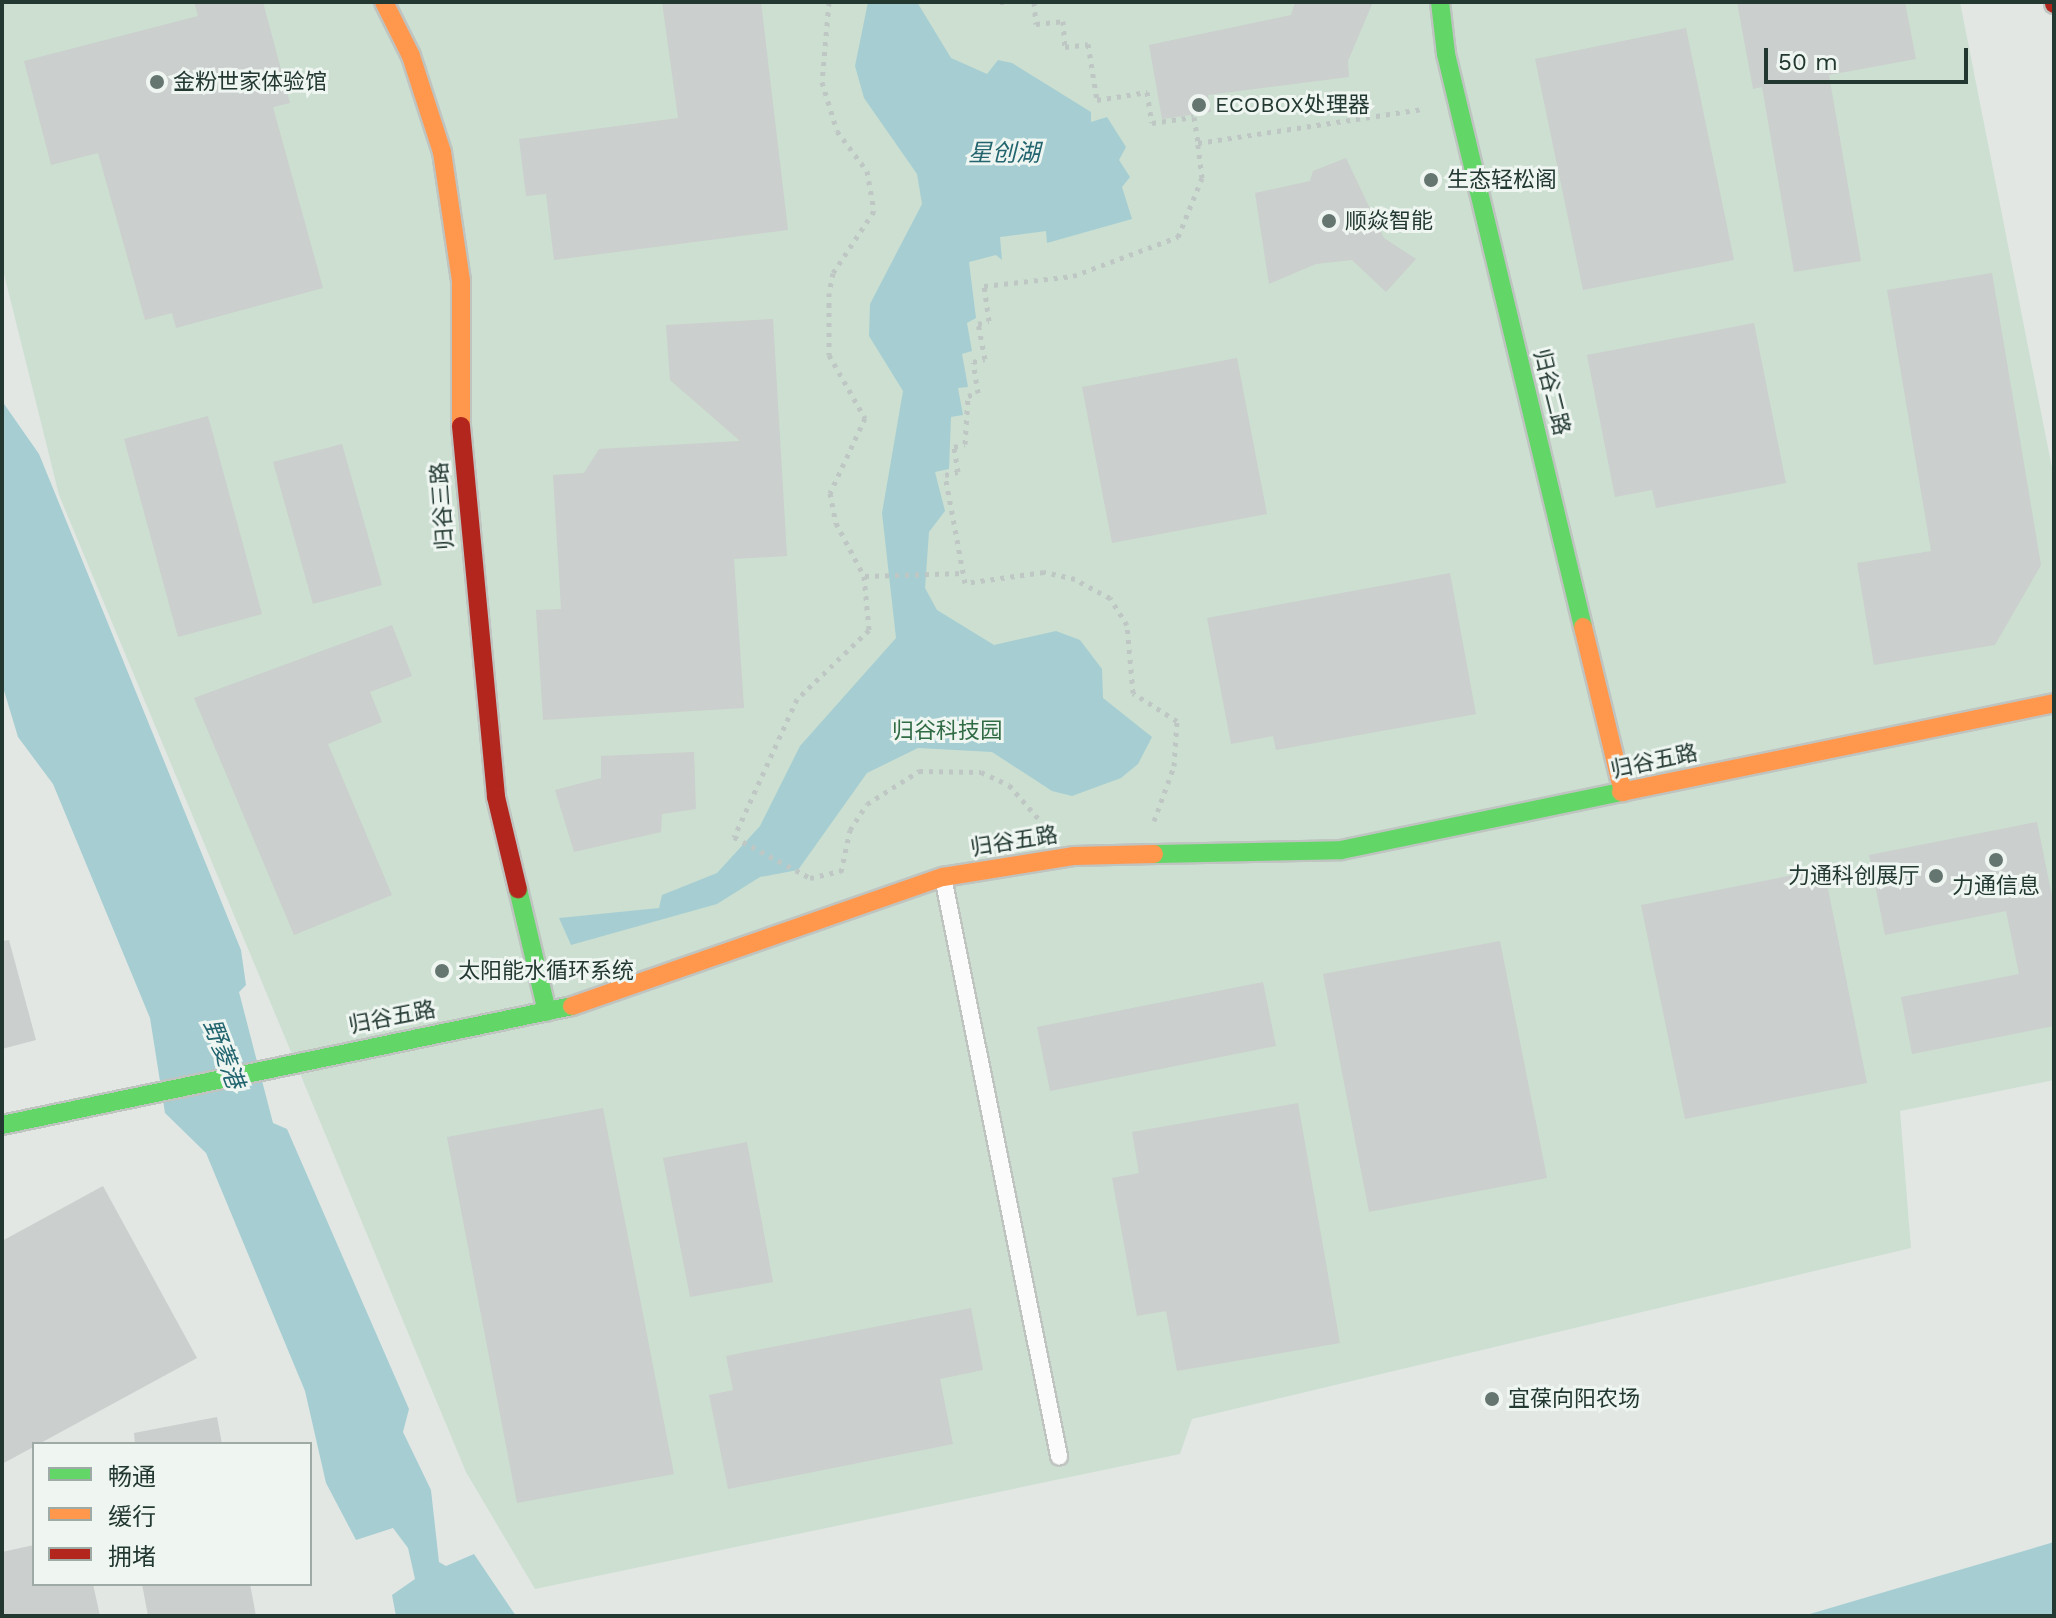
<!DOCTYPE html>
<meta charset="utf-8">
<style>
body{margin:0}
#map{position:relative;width:2056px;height:1618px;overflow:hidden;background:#e2e7e4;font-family:"Work Sans","Noto Sans SC",sans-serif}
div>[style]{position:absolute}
.green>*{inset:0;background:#ccdfd1}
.water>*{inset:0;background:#a6ced2}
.building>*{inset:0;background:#cbcfcd}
.path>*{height:5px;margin-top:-2.5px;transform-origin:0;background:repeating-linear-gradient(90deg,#bfc7c5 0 4px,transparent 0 10px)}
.roads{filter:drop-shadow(2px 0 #bfc4c1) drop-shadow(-2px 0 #bfc4c1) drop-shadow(0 2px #bfc4c1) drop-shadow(0 -2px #bfc4c1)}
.lane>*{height:16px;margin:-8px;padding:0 8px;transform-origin:8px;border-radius:8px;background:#fbfbfb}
.fast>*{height:18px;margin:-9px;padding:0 9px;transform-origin:9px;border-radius:9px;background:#63d668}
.slow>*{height:18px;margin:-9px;padding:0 9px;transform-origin:9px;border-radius:9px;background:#ff974d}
.jam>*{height:18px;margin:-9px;padding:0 9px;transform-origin:9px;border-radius:9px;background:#b3261e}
.dots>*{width:22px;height:22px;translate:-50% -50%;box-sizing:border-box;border:4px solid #eff6f2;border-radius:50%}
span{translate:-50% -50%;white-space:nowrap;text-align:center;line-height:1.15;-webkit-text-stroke:6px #eff6f2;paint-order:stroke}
.poi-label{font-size:22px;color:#223831}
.left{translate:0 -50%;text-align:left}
.right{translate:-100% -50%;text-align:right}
.street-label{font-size:22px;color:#223831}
.park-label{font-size:22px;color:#306b44}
.water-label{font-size:24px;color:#22656e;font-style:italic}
.frame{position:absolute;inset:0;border:4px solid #223831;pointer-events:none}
.legend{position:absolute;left:32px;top:1442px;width:280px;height:144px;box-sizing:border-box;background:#eff6f2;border:2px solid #9daaa5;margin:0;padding:10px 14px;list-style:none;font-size:24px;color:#223831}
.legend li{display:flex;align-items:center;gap:16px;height:40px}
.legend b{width:40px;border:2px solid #9daaa5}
.scale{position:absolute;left:1764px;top:48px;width:204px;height:36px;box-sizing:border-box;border:4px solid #223831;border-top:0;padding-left:10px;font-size:24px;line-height:28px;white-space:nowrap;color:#223831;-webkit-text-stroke:6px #eff6f2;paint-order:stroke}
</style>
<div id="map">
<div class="green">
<i style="clip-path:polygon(2px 2px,1960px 2px,2054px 478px,2054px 1080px,1900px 1111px,1911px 1248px,1192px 1419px,1180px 1454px,535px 1589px,466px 1472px,59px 495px,2px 266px)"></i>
</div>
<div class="water">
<i style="clip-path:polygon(868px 2px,917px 2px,951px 58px,987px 74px,998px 60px,1012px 63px,1091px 112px,1091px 122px,1107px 117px,1126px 147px,1119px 160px,1130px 177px,1122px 187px,1132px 219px,1047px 243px,1046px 231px,1000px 237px,1002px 260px,996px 255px,969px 262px,976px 318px,967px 323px,972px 351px,962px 354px,968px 387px,958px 388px,963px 415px,951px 417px,949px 469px,935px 472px,945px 511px,929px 532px,925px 588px,937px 610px,994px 645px,1056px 631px,1080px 640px,1102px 669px,1103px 698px,1152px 737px,1138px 764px,1121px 778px,1072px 796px,1052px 791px,992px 752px,918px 748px,867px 773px,798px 870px,760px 877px,717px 904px,571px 945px,559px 918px,659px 908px,662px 895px,717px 873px,760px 826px,800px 746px,896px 638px,882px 513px,903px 391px,869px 336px,870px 304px,922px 204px,917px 174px,864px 98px,855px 66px)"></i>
<i style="clip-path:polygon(2px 401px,39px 454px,241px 950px,246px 985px,239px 992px,273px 1123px,287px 1129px,409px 1409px,403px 1432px,431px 1490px,439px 1562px,446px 1566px,474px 1554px,516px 1616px,396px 1616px,392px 1595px,415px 1579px,408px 1548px,393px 1528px,356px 1540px,326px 1483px,305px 1391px,206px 1153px,165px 1113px,150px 1018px,53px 784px,18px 737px,2px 684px)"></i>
<i style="clip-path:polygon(2054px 1542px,2054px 1616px,1803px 1616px)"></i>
</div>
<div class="building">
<i style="clip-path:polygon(194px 2px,263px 2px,290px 103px,273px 107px,323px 288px,176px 328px,172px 313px,145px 320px,98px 153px,51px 165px,24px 61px,198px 16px)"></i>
<i style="clip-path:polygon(662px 2px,761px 2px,788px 230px,554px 260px,546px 194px,526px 196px,519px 139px,678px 118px)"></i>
<i style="clip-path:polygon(1295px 2px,1373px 2px,1348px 61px,1349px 77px,1208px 95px,1211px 112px,1162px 119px,1149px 45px,1291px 15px)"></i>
<i style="clip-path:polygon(1737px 2px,1905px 2px,1916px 59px,1829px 75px,1861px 261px,1794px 272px,1762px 87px,1753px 89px)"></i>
<i style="clip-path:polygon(1686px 28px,1734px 260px,1583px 290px,1535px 59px)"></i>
<i style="clip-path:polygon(1346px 158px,1384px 238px,1416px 259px,1386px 292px,1352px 260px,1316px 264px,1269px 284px,1255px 193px,1310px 181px,1313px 171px)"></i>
<i style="clip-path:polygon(1992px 273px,2041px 565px,1995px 645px,1874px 665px,1857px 563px,1931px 551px,1887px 290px)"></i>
<i style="clip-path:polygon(773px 319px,787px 556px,734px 559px,744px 708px,543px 720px,536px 610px,561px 609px,553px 475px,584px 473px,599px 449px,740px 441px,670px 380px,666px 325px)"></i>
<i style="clip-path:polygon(1754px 323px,1786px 483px,1656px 508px,1652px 490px,1615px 497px,1587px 355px)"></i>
<i style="clip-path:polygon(1237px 358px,1267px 514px,1112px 543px,1082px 387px)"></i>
<i style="clip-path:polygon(208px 416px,262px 614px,178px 637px,124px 439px)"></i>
<i style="clip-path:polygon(342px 444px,382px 585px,313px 604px,273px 462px)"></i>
<i style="clip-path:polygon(1450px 573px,1476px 714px,1276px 750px,1273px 736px,1231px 744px,1207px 618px)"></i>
<i style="clip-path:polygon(392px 625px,412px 676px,370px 692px,382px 722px,328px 744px,392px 895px,294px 935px,194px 698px)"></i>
<i style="clip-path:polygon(694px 752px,696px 809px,662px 814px,661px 832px,574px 852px,555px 790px,601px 778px,601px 756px)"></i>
<i style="clip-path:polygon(2037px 822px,2054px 906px,2054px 1026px,1912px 1054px,1901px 997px,2019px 974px,2006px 911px,1885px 935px,1869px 855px)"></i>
<i style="clip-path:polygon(1824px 869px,1867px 1083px,1685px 1119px,1641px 905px)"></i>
<i style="clip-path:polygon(9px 940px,36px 1040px,2px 1049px,2px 941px)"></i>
<i style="clip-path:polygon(1500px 941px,1547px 1178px,1369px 1212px,1323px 974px)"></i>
<i style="clip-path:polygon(1263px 982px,1276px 1046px,1050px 1091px,1037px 1027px)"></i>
<i style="clip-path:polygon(1298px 1103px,1340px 1343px,1177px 1371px,1166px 1311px,1137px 1316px,1112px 1178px,1139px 1173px,1132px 1132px)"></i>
<i style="clip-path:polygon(603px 1108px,674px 1474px,517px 1503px,447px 1137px)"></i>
<i style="clip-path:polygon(747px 1142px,773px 1282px,690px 1297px,663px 1158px)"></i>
<i style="clip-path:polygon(103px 1186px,197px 1358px,2px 1464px,2px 1241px)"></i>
<i style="clip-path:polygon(971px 1308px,983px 1370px,940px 1379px,953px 1444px,728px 1489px,709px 1395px,733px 1390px,726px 1356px)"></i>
<i style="clip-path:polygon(217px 1417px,222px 1444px,135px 1444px,134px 1433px)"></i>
<i style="clip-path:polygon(34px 1545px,34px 1584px,93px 1584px,100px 1616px,2px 1616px,2px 1552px)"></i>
<i style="clip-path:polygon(142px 1584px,250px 1584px,256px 1616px,148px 1616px)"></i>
</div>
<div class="path">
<i style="left:829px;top:2px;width:80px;rotate:95deg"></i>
<i style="left:822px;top:82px;width:51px;rotate:73deg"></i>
<i style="left:837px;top:131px;width:50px;rotate:53.1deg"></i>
<i style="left:867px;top:171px;width:41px;rotate:80.1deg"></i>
<i style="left:874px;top:211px;width:74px;rotate:123.5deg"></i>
<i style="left:833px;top:273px;width:20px;rotate:101deg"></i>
<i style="left:829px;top:293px;width:62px;rotate:90deg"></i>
<i style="left:829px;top:355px;width:73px;rotate:60.3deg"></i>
<i style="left:865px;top:418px;width:83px;rotate:115deg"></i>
<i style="left:830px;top:493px;width:31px;rotate:79deg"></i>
<i style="left:836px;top:523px;width:60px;rotate:62.2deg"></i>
<i style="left:864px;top:576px;width:54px;rotate:84.7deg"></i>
<i style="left:869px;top:630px;width:100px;rotate:136.2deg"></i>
<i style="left:797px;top:699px;width:152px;rotate:114.5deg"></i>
<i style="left:734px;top:837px;width:86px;rotate:28.3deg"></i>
<i style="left:810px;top:878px;width:32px;rotate:-13deg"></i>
<i style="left:1000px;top:2px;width:8px"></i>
<i style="left:1034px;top:2px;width:22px;rotate:85deg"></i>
<i style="left:1036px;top:24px;width:27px;rotate:-6deg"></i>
<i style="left:1063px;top:21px;width:26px;rotate:86deg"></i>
<i style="left:1065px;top:47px;width:23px;rotate:-7deg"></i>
<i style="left:1088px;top:44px;width:57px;rotate:80.9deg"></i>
<i style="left:1097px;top:100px;width:51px;rotate:-9.1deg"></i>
<i style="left:1147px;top:92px;width:31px;rotate:81deg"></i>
<i style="left:1152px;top:123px;width:42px;rotate:-8.1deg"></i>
<i style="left:1194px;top:117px;width:26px;rotate:81deg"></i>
<i style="left:1198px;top:143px;width:229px;rotate:-8.6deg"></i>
<i style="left:865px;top:576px;width:99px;rotate:-1.7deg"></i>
<i style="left:1154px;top:821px;width:59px;rotate:-70deg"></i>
<i style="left:1174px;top:766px;width:45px;rotate:-86.2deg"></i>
<i style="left:1177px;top:721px;width:52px;rotate:-147.5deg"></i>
<i style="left:1133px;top:693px;width:68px;rotate:-95deg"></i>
<i style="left:1127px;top:625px;width:32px;rotate:-122deg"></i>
<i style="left:1110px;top:598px;width:40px;rotate:-152deg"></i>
<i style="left:1075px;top:579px;width:32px;rotate:-167deg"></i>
<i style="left:1044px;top:572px;width:80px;rotate:172.1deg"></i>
<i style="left:965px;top:583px;width:110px;rotate:-100.5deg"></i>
<i style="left:945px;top:475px;width:13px;rotate:-13deg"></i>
<i style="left:958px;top:472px;width:25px;rotate:-99deg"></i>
<i style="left:954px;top:447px;width:11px;rotate:-15deg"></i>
<i style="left:965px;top:444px;width:48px;rotate:-86.4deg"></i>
<i style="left:968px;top:396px;width:10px;rotate:-17deg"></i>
<i style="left:978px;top:393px;width:31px;rotate:-99deg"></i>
<i style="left:973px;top:362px;width:12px;rotate:-14deg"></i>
<i style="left:985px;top:359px;width:36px;rotate:-101deg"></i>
<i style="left:978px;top:324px;width:11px;rotate:-15deg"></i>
<i style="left:989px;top:321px;width:35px;rotate:-98deg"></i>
<i style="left:984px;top:286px;width:90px;rotate:-6.4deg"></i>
<i style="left:1073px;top:276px;width:112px;rotate:-20.4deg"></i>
<i style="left:1178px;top:237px;width:64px;rotate:-67.9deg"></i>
<i style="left:1202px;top:178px;width:35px;rotate:-97deg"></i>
<i style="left:841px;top:872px;width:43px;rotate:-77.9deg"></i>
<i style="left:850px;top:830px;width:31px;rotate:-57deg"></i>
<i style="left:867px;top:804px;width:62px;rotate:-32.4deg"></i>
<i style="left:919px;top:771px;width:62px;rotate:0.9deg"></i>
<i style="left:981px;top:772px;width:31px;rotate:25deg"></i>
<i style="left:1009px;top:785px;width:55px;rotate:48.7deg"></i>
</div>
<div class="roads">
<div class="lane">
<i style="left:943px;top:877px;width:591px;rotate:78.67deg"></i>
</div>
<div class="fast">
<i style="left:1440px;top:2px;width:52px;rotate:83.4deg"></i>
<i style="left:1446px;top:54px;width:589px;rotate:76.55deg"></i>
<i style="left:1154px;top:854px;width:187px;rotate:-1.2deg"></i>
<i style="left:1341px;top:850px;width:286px;rotate:-11.7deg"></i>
<i style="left:518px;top:889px;width:126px;rotate:76.7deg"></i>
<i style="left:2px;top:1125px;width:582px;rotate:-11.79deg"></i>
</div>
<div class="slow">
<i style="left:384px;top:2px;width:60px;rotate:63.4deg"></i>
<i style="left:411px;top:56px;width:101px;rotate:72.1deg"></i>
<i style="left:442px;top:152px;width:130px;rotate:81.6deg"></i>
<i style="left:461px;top:281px;width:145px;rotate:90deg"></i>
<i style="left:1583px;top:627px;width:170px;rotate:76.4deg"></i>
<i style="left:1621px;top:792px;width:442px;rotate:-11.6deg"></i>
<i style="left:572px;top:1006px;width:393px;rotate:-19.2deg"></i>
<i style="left:943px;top:877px;width:133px;rotate:-9.1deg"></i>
<i style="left:1074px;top:856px;width:80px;rotate:-1.4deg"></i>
</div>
<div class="jam">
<i style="left:2054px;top:2px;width:2px;rotate:90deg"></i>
<i style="left:461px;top:426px;width:373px;rotate:84.6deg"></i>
<i style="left:496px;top:797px;width:95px;rotate:76.6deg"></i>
</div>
</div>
<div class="dots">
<i style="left:157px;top:82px;background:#657570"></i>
<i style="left:1199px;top:105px;background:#657570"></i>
<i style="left:1431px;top:180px;background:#657570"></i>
<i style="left:1329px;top:221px;background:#657570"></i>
<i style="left:1996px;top:860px;background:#657570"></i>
<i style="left:1936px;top:876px;background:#657570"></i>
<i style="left:442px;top:971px;background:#657570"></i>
<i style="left:1492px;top:1399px;background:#657570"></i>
</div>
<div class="poi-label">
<span class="left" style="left:173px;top:82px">金粉世家体验馆</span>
<span class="left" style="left:1215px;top:105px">ECOBOX处理器</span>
<span class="left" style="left:1447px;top:180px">生态轻松阁</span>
<span class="left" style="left:1345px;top:221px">顺焱智能</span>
<span class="right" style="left:1920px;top:876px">力通科创展厅</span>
<span style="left:1996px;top:886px">力通信息</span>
<span class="left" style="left:458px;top:971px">太阳能水循环系统</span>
<span class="left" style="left:1508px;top:1399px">宜葆向阳农场</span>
</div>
<div class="street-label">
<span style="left:1552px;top:392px;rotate:76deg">归谷二路</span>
<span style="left:442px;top:506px;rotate:-94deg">归谷三路</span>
<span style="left:1654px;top:761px;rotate:-12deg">归谷五路</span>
<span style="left:1014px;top:841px;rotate:-9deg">归谷五路</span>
<span style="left:392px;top:1017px;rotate:-11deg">归谷五路</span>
</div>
<div class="park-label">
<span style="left:947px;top:731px">归谷科技园</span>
</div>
<div class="water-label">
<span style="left:1004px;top:154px">星创湖</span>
<span style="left:223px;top:1054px;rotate:69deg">野菱港</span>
</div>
<div class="frame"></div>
<ul class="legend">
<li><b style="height:10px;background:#63d668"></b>畅通</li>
<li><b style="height:10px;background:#ff974d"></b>缓行</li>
<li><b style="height:10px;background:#b3261e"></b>拥堵</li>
</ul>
<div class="scale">50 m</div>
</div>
